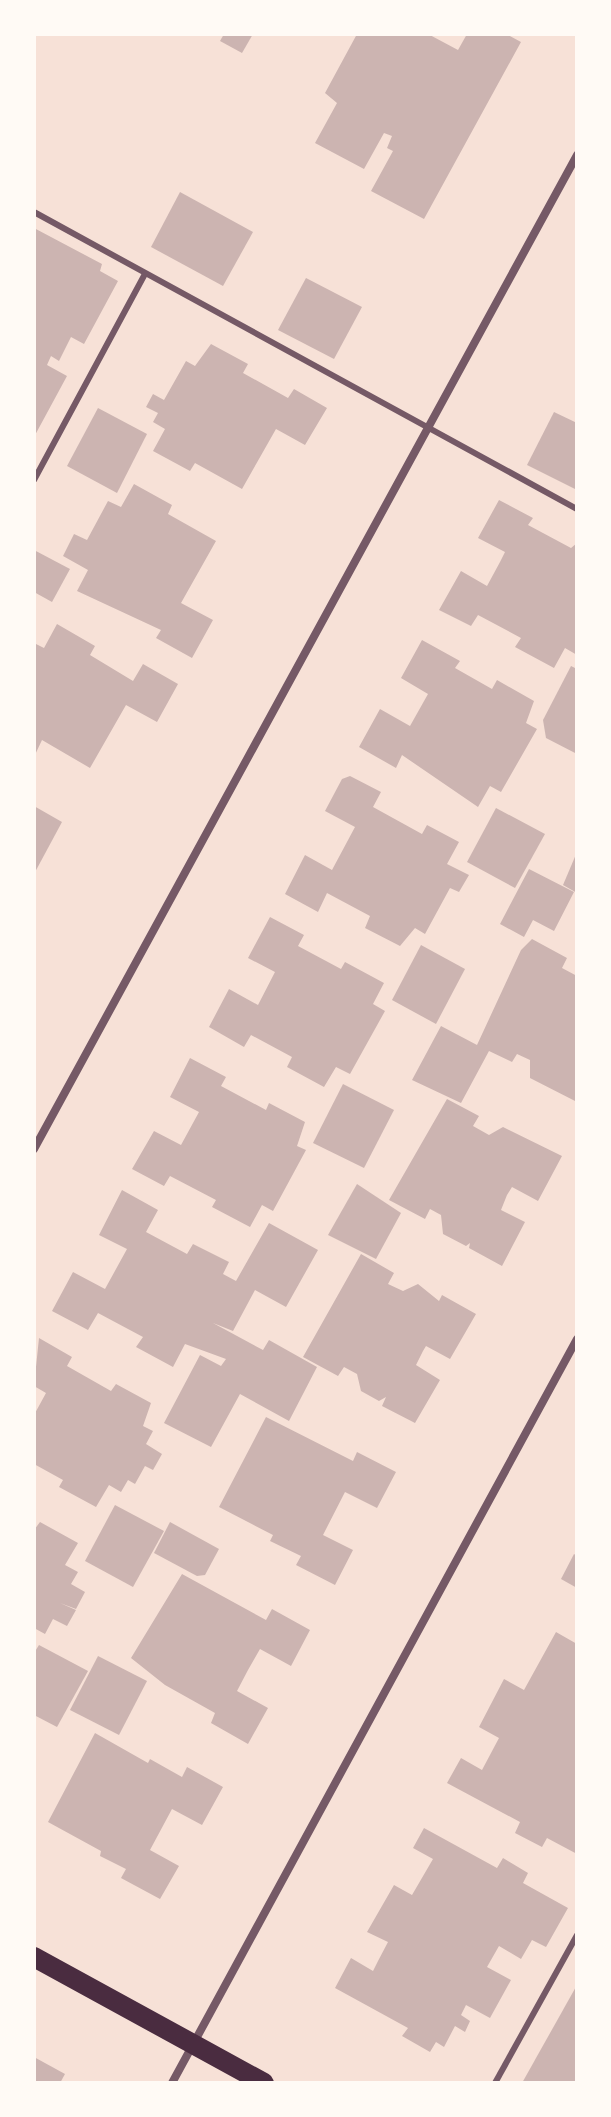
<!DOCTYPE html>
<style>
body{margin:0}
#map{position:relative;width:611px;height:2117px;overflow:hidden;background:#f7e1d7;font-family:Rubik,sans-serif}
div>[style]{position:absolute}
.building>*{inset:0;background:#ccb4b1}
.service>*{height:6px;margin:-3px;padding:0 3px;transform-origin:3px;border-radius:3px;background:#755966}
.minor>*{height:8px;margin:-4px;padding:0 4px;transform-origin:4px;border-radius:4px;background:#755966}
.primary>*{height:20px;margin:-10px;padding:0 10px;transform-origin:10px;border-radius:10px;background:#4a2c40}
span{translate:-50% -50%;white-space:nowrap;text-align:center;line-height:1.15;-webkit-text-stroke:6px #fffaf5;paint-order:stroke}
.frame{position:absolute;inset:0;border:36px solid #fffaf5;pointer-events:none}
</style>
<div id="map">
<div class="building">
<i style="clip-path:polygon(224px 34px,253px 34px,242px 53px,220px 41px)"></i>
<i style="clip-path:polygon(357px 34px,428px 34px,458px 50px,467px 34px,506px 34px,521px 42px,424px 219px,371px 191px,393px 151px,387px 148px,392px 136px,384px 133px,364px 169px,315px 143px,337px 103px,325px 93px)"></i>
<i style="clip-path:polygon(180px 192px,253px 232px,223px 286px,151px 247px)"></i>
<i style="clip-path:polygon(34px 228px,102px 264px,100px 271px,118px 281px,84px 344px,71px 337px,59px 361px,51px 356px,47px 365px,67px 376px,34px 437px)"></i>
<i style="clip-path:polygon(306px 278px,362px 307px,334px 359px,278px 330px)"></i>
<i style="clip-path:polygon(211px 344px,248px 364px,243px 373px,288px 398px,294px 389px,327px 408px,305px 445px,276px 429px,242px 489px,195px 463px,190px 471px,153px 451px,165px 429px,153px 422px,158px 413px,146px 407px,153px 394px,164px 400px,186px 361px,195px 366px)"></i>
<i style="clip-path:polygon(98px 408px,147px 434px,117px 493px,67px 466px)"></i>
<i style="clip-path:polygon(554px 412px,577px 423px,577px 490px,527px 465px)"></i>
<i style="clip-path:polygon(134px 484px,172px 505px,168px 514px,216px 541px,181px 603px,213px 620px,192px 658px,156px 638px,161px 630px,77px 591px,88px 570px,63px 556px,74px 534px,87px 540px,108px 501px,121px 507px)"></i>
<i style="clip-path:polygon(499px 500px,533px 518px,528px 525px,571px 548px,577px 543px,577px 655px,565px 648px,554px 668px,515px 647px,521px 638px,478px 615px,471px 626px,439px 610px,461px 571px,487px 586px,500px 562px,505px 552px,478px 538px)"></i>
<i style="clip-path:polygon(34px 550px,70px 569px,52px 602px,34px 592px)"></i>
<i style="clip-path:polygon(57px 624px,95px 646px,90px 655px,133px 681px,143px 664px,178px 684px,157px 722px,126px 705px,90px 768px,42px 740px,34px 757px,34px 643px,44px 648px)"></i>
<i style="clip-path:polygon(422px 640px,460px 661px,455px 668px,492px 689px,497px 680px,534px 701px,526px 723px,537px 729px,501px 792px,490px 786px,478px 807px,402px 755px,396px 768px,359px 747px,380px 709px,410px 726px,428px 694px,401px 678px)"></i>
<i style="clip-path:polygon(571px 666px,577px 669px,577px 754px,546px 738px,543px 720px)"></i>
<i style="clip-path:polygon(350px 776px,381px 792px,373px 807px,422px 834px,427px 825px,459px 842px,447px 864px,469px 875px,459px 892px,450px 888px,425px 934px,415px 928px,400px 946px,365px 928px,370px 916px,327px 893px,318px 912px,285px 894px,305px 855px,332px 870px,355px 827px,325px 811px,342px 779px)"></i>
<i style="clip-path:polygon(34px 806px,62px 822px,34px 874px)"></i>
<i style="clip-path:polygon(496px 808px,545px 834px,515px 888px,467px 862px)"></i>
<i style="clip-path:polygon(577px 852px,577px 893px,563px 885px)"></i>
<i style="clip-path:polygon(529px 869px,574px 892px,554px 931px,533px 920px,524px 937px,500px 924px)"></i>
<i style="clip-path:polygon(270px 917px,304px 935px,298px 946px,341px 969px,345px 962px,384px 983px,373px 1004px,385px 1011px,350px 1074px,336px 1067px,324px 1087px,287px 1067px,292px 1057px,251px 1035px,244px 1047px,209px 1027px,229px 989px,258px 1005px,275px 972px,248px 958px)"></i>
<i style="clip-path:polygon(532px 939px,567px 958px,562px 968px,577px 976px,577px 1102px,530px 1078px,530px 1060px,517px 1054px,512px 1062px,489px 1051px,461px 1103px,412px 1080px,441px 1026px,477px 1045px,521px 950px)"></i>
<i style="clip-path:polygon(421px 945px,465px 969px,436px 1024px,392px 1000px)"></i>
<i style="clip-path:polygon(190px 1058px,226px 1077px,221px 1086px,266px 1110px,269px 1103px,305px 1122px,297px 1146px,306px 1150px,273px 1211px,262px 1205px,250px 1227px,212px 1207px,216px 1200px,170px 1176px,164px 1186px,132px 1169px,154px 1131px,181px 1145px,199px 1112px,170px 1097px)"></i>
<i style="clip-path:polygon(343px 1084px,394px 1110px,364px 1168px,313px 1143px)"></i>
<i style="clip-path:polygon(447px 1099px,479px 1116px,473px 1126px,489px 1135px,503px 1127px,562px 1156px,538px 1201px,512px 1187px,507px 1195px,501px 1210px,525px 1222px,502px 1266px,469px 1248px,470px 1243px,466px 1246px,443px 1234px,441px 1215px,430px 1209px,425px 1219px,389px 1200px)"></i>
<i style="clip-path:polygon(357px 1184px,401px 1213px,376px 1259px,328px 1235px)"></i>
<i style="clip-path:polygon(122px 1190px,158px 1210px,146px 1232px,187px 1254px,193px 1244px,229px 1262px,223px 1274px,236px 1281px,269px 1223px,318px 1250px,286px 1307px,255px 1290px,233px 1331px,213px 1323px,263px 1350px,269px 1340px,317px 1367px,289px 1421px,240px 1394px,211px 1447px,164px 1423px,200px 1355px,221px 1366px,226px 1359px,185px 1344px,173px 1367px,136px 1347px,143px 1337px,98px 1313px,88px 1330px,52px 1311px,73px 1272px,105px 1289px,127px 1249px,99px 1235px)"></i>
<i style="clip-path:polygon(361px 1254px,394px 1273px,388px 1284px,403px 1291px,418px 1284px,439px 1301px,442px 1295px,476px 1314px,450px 1359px,426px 1346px,423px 1351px,416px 1365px,440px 1380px,415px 1423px,382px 1406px,386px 1397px,379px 1401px,361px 1391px,357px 1374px,344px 1367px,338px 1376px,303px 1357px)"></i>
<i style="clip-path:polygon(39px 1338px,72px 1357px,67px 1366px,111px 1391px,116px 1384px,151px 1403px,143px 1426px,153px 1431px,146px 1444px,162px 1454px,153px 1470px,145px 1466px,135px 1484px,128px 1480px,121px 1492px,109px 1485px,96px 1507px,59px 1487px,63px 1480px,34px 1464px,34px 1415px,46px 1393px,34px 1386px)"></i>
<i style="clip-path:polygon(266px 1417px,353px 1461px,357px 1452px,396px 1472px,377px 1508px,345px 1492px,323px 1535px,353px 1550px,335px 1585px,296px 1565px,301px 1556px,270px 1541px,273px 1535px,219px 1507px)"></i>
<i style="clip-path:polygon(115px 1505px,164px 1531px,133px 1587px,85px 1561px)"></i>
<i style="clip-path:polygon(40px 1522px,78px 1543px,65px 1565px,78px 1572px,71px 1584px,85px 1592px,76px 1609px,60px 1603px,76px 1610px,67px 1626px,53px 1619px,45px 1634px,34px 1628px,34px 1530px)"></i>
<i style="clip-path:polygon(170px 1522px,219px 1549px,205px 1575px,197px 1576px,154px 1553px)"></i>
<i style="clip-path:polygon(574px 1554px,577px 1556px,577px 1588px,561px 1579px)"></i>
<i style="clip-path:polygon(182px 1574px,266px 1620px,272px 1609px,310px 1630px,291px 1666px,260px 1649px,248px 1670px,237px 1691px,268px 1708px,248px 1744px,211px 1723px,215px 1713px,165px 1685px,131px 1658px)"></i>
<i style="clip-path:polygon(556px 1632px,577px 1644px,577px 1854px,547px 1838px,542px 1847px,515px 1833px,520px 1822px,447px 1783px,461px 1758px,482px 1770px,499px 1738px,479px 1727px,504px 1679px,524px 1690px)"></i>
<i style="clip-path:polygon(39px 1645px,88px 1671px,57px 1727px,34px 1715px,34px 1653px)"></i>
<i style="clip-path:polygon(98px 1656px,147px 1681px,119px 1735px,70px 1710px)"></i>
<i style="clip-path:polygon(95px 1733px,148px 1763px,150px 1759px,182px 1777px,187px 1767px,223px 1787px,202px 1825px,172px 1809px,150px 1850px,179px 1866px,160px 1899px,121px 1878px,126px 1869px,100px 1856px,101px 1851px,48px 1822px)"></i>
<i style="clip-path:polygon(424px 1828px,497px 1868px,503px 1858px,528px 1873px,523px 1883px,568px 1908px,546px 1947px,532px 1940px,521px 1959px,499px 1946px,487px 1967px,511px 1980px,490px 2018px,466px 2005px,461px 2015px,470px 2021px,465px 2032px,455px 2026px,444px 2047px,436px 2042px,430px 2052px,402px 2036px,408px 2028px,335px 1988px,351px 1958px,373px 1971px,378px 1961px,388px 1942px,367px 1932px,394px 1885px,412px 1895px,433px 1859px,413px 1848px)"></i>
<i style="clip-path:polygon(577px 1985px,577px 2083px,522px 2083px)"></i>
<i style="clip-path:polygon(34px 2057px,65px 2074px,60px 2083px,34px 2083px)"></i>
</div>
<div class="service">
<i style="left:34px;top:212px;width:619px;rotate:28.68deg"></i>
<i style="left:34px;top:480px;width:234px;rotate:-61.7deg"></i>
<i style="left:495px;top:2083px;width:169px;rotate:-61deg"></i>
</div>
<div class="minor">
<i style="left:34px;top:1149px;width:1133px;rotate:-61.35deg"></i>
<i style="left:172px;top:2083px;width:847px;rotate:-61.44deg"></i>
</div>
<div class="primary">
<i style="left:34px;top:1957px;width:262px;rotate:28.7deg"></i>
</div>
<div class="frame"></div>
</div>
